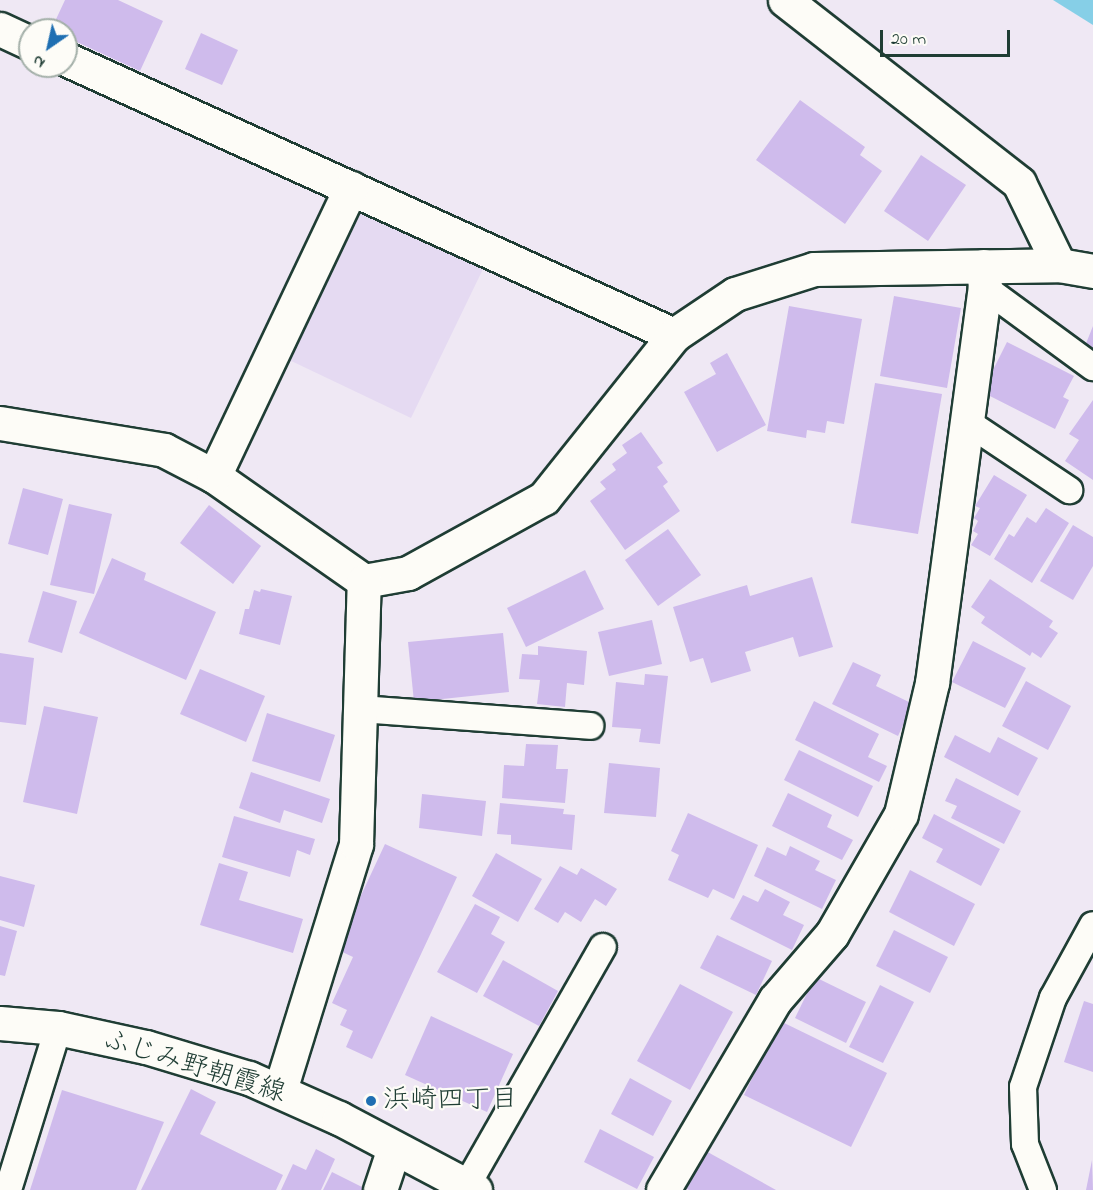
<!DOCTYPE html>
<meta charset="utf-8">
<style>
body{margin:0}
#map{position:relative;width:1093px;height:1190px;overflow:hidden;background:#efe8f4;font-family:"Indie Flower","Klee One",sans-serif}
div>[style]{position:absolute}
.built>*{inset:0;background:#e5daf2}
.water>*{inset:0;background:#86cfe7}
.building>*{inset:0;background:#cfbbec}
.roads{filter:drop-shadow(2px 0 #1f3d34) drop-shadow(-2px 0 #1f3d34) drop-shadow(0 2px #1f3d34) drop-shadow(0 -2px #1f3d34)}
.service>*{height:26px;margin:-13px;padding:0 13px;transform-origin:13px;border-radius:13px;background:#fdfcf7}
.minor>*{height:33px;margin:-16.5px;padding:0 16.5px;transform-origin:16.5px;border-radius:16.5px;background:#fdfcf7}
.tertiary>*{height:33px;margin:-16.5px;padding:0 16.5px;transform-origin:16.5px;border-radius:16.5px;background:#fdfcf7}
.secondary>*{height:33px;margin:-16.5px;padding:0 16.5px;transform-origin:16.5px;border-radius:16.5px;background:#fdfcf7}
.dots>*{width:16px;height:16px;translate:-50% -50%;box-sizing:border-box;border:3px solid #fdfcf7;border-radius:50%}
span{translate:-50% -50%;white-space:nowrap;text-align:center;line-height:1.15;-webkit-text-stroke:4.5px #fdfcf7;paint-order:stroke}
.street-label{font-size:27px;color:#1f3d34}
.poi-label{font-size:27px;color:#1f3d34}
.left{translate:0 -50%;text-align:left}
.north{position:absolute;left:18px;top:18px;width:60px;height:60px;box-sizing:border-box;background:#fdfcf7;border:2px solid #a4b0a9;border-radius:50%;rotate:214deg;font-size:16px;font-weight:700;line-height:24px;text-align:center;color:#1f3d34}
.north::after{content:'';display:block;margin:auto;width:21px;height:27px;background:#1f6fb2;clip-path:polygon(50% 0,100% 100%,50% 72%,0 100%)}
.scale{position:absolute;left:880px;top:30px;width:130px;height:27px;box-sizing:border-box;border:3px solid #1f3d34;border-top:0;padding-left:8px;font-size:18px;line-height:21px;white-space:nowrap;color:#1f3d34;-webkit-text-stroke:4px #fdfcf7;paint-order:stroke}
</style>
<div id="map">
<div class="built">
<i style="clip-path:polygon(354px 211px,483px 269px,411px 418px,285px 358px)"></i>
</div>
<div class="water">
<i style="clip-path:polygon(1053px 0,1093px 0,1093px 25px)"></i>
</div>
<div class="building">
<i style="clip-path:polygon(65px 0,118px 0,163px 21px,140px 71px,66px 37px,66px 30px,51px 30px)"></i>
<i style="clip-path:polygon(201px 33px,238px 50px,222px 85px,185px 69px)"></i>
<i style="clip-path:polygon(800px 100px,865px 147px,860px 155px,882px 171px,845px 224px,756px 160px)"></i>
<i style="clip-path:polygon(921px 155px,966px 185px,928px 241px,884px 211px)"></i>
<i style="clip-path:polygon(894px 296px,961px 308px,947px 388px,880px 376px)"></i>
<i style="clip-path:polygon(789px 306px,862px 319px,844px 424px,827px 421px,825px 433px,807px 430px,806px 438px,767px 431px)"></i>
<i style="clip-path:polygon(1093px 326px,1093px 350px,1085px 346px)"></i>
<i style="clip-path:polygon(1007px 342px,1074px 376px,1063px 397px,1069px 400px,1055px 429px,982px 392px)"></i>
<i style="clip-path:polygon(727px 353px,766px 425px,717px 452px,684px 392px,716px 374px,710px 363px)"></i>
<i style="clip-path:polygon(875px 383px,942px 394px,918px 534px,851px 523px)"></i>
<i style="clip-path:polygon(1093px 400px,1093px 480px,1065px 461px,1079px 440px,1069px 434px)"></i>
<i style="clip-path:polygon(641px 432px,663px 463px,657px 467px,668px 482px,663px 486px,680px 511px,625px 550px,590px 501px,606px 489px,600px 482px,616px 470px,612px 464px,627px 453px,622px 445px)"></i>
<i style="clip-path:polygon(994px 475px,1027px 495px,990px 556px,971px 545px,978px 534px,973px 531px,978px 521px,974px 518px,980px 508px,975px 506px)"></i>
<i style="clip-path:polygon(23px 488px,63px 499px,48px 555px,8px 544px)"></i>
<i style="clip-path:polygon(69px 504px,112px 514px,94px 594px,50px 585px)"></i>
<i style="clip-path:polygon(209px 505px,261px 546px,233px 584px,180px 543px)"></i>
<i style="clip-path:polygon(1046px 508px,1069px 523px,1032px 583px,994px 559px,1009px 534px,1014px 537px,1027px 517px,1036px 523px)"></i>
<i style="clip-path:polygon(1073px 525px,1093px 537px,1093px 566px,1073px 600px,1040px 581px)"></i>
<i style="clip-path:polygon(668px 529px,701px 575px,658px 606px,625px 560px)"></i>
<i style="clip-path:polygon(112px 558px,146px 573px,144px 580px,216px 612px,186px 680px,79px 633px)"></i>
<i style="clip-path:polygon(585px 570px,604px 609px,526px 647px,507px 608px)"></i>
<i style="clip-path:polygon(812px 577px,833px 647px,799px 657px,793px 637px,745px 652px,751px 671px,711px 683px,703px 658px,690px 662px,673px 607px,747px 585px,750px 596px)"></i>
<i style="clip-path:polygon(990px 579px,1053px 621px,1049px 627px,1058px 633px,1041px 658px,1032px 652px,1030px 656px,981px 623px,985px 617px,971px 607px)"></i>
<i style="clip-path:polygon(261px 589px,292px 596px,280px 645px,239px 634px,245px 609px,249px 609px,254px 590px,260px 592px)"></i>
<i style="clip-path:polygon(43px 591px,77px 601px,62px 653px,28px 642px)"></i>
<i style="clip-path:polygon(652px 620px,662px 664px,609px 676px,598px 632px)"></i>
<i style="clip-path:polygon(503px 633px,509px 692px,414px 702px,408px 642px)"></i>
<i style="clip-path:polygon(973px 641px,1026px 668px,1005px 708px,952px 682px)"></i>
<i style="clip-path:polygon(538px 646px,587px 651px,584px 685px,567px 683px,565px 707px,537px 704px,540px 680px,519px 679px,522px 654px,538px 655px)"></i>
<i style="clip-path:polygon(0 653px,34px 658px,26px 725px,0 722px)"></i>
<i style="clip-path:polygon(853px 662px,881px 675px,876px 686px,913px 704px,898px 736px,832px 704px)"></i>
<i style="clip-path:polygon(200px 669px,265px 696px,246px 742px,180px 714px)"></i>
<i style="clip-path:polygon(645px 674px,668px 676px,660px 744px,639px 742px,641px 729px,612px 727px,616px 682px,644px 685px)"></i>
<i style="clip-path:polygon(1026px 681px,1071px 706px,1048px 750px,1002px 726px)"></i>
<i style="clip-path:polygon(814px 701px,879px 734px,868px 757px,887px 766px,879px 782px,795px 740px)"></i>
<i style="clip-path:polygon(44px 706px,98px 717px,77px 814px,23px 802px)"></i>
<i style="clip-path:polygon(267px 713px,335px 735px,320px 782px,252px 761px)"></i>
<i style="clip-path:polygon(955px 735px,990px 753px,998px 737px,1038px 758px,1018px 796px,944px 757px)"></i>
<i style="clip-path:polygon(526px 744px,558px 745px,556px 769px,568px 769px,565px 803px,502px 798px,504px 765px,524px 766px)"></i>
<i style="clip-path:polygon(799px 750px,873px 786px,858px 817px,784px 780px)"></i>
<i style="clip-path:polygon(609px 763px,660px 768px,656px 817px,604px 813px)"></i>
<i style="clip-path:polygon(251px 772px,330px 799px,322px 823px,284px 810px,280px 823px,239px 808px)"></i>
<i style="clip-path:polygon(956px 778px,1021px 811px,1004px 844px,951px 818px,957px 806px,945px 801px)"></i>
<i style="clip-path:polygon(788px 793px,832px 815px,827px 827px,853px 840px,842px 860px,772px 826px)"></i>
<i style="clip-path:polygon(422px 794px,486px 801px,482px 836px,419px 828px)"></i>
<i style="clip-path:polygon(500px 803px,564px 809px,563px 814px,575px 815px,572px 850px,511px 844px,511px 835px,497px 834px)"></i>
<i style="clip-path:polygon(688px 813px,758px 845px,734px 899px,713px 889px,708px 898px,668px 880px,679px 855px,671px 851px)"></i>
<i style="clip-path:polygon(934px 814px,1000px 849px,981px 886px,936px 862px,943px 849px,922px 838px)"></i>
<i style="clip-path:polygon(234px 816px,315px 839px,310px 855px,297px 850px,290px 877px,222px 857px)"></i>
<i style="clip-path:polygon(385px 844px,457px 877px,372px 1059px,346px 1047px,353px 1031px,340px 1025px,347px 1010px,332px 1003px,353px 957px,336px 949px)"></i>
<i style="clip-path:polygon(790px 846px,820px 861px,815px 870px,836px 880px,822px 909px,754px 876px,767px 847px,786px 856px)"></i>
<i style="clip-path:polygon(496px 853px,542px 879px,518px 922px,472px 896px)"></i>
<i style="clip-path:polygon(219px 863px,248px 872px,239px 900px,303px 919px,293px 953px,200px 925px)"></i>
<i style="clip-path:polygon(560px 866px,577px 875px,581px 868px,617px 889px,606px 906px,595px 899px,581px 922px,565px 912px,558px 923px,534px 909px)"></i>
<i style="clip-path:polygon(910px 870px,975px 904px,954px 946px,889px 912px)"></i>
<i style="clip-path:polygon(0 876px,35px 885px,24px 927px,0 920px)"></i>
<i style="clip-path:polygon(765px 889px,790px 902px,783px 915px,804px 925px,792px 950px,730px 919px,743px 895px,758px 902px)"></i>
<i style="clip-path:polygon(475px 904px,500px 917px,491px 934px,505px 942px,477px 993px,437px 972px)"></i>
<i style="clip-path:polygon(0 926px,17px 931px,5px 976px,0 975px)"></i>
<i style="clip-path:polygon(894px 930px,948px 957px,930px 993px,876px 966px)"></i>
<i style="clip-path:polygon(717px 935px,772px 961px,756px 995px,700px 968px)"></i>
<i style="clip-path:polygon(503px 960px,558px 991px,539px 1026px,483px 996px)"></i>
<i style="clip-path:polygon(815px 977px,866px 1002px,846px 1043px,795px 1018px)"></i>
<i style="clip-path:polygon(680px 984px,733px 1012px,690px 1090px,637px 1061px)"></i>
<i style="clip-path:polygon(880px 985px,914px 1002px,883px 1063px,849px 1047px)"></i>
<i style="clip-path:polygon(1084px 1001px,1093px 1004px,1093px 1072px,1064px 1062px)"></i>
<i style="clip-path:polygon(431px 1016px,513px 1054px,487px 1112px,405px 1075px)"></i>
<i style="clip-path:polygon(780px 1021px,887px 1073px,851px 1147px,744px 1095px)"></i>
<i style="clip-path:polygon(630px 1078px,672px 1101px,653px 1136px,611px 1114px)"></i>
<i style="clip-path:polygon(191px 1089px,216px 1102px,200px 1134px,283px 1175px,276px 1190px,141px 1190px)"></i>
<i style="clip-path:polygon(62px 1090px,164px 1122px,136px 1190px,30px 1190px)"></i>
<i style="clip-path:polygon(600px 1129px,654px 1157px,637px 1189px,584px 1162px)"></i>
<i style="clip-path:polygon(316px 1149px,335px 1159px,321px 1190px,281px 1190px,293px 1164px,306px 1170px)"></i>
<i style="clip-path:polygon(704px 1150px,776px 1190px,689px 1190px,684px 1187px)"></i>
<i style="clip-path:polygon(1092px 1160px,1093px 1190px,1086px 1190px)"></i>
<i style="clip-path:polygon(332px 1172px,368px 1190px,323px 1190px)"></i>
</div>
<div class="roads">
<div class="service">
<i style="left:985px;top:288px;width:134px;rotate:36.2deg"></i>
<i style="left:967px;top:422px;width:123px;rotate:33.7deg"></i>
<i style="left:360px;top:709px;width:231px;rotate:4.2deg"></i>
<i style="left:467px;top:1185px;width:274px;rotate:-60.3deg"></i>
<i style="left:8px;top:1190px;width:170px;rotate:-72.8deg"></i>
<i style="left:1043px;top:1190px;width:49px;rotate:-111.4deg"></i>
<i style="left:1025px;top:1144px;width:57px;rotate:-92deg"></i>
<i style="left:1023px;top:1087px;width:94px;rotate:-71.4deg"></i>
<i style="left:1053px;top:998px;width:83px;rotate:-61.3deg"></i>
</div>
<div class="minor">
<i style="left:0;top:29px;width:33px;rotate:25deg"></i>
<i style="left:66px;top:59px;width:668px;rotate:24.42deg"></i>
<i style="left:0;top:423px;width:166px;rotate:9.3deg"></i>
<i style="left:164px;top:450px;width:56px;rotate:27.5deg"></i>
<i style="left:214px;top:476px;width:183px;rotate:35deg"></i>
<i style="left:364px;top:581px;width:45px;rotate:-10.3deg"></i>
<i style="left:408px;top:573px;width:155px;rotate:-28.9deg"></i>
<i style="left:544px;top:498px;width:208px;rotate:-51.4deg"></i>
<i style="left:674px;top:335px;width:73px;rotate:-33.9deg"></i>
<i style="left:735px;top:294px;width:83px;rotate:-17.6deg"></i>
<i style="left:814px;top:269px;width:245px;rotate:-0.9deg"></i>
<i style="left:214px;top:476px;width:319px;rotate:-64.6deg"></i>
<i style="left:280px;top:1090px;width:257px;rotate:-72.8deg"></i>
<i style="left:356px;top:844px;width:263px;rotate:-88.3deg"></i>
<i style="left:380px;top:1190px;width:44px;rotate:-71.6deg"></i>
<i style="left:663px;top:1190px;width:221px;rotate:-59.5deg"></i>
<i style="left:775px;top:1000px;width:87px;rotate:-49.2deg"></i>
<i style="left:832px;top:934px;width:138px;rotate:-60.1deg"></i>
<i style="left:901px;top:814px;width:135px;rotate:-76.7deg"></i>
<i style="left:932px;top:683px;width:399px;rotate:-82.4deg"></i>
<i style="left:985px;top:288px;width:22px;rotate:-95deg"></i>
</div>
<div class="tertiary">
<i style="left:785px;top:0;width:297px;rotate:38deg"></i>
<i style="left:1019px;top:183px;width:91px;rotate:64deg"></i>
<i style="left:1059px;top:265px;width:35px;rotate:10deg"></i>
</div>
<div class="secondary">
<i style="left:0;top:1023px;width:58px;rotate:4.9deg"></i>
<i style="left:58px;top:1028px;width:90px;rotate:12.2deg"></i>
<i style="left:146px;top:1047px;width:108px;rotate:16.8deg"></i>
<i style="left:249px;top:1078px;width:98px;rotate:24deg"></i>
<i style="left:339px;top:1118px;width:154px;rotate:27.9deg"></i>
</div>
</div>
<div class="dots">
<i style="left:371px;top:1101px;background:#1f6fb2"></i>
</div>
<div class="street-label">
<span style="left:194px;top:1067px;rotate:17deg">ふじみ野朝霞線</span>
</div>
<div class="poi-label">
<span class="left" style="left:383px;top:1101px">浜崎四丁目</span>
</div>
<div class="north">N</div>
<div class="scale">20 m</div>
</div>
